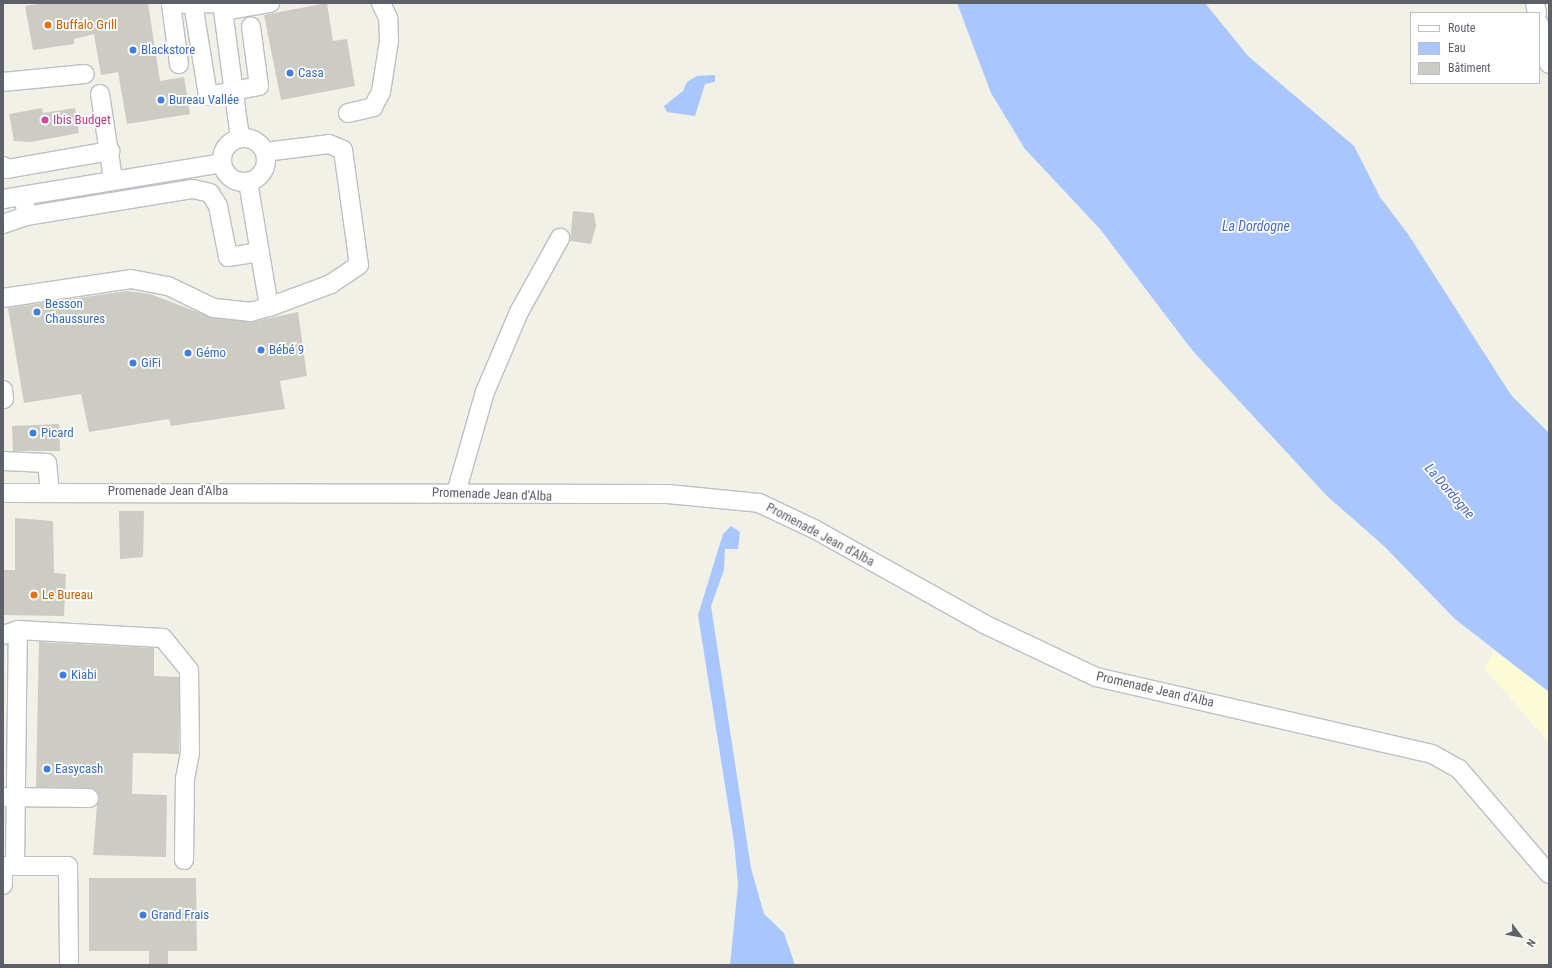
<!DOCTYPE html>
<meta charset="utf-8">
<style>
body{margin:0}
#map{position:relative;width:1552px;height:968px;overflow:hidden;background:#f1f1e7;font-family:"Roboto Condensed",sans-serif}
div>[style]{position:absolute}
.sand>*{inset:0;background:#fbfbd7}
.water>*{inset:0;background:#a9c6ff}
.building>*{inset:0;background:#cccbc4}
.roads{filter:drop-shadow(1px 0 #bebfc5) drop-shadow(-1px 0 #bebfc5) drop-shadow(0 1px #bebfc5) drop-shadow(0 -1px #bebfc5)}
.minor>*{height:18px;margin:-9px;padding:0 9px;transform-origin:9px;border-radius:9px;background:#fff}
.minor>.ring{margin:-9px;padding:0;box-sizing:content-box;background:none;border:18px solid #fff;border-radius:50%}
.dots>*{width:11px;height:11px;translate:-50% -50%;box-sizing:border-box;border:2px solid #fff;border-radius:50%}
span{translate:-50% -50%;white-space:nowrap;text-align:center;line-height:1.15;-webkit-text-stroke:3.5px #fff;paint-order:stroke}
.food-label{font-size:13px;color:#c56008}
.left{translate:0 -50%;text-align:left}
.shop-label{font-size:13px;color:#366cbe}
.hotel-label{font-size:13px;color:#b23c85}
.street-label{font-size:13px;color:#5e6067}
.water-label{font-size:14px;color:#4769c6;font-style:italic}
.frame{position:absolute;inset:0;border:4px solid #5e6067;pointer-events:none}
.legend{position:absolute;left:1410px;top:12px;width:130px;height:72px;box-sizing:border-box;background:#fff;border:1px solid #bfbfc2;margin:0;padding:5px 7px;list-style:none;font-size:12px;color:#5e6067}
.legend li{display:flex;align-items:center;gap:8px;height:20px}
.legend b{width:20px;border:1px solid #bfbfc2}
.north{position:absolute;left:1500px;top:916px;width:40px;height:40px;-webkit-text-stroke:3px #fff;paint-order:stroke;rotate:122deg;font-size:11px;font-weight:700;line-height:16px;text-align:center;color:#5e6067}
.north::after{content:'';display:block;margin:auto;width:14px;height:18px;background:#5e6067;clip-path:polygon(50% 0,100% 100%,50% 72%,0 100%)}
</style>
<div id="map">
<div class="sand">
<i style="clip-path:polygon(1494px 650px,1549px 692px,1549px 743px,1484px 668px)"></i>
</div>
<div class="water">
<i style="clip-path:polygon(957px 3px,1205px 3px,1248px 56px,1354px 146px,1380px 197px,1408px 234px,1511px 395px,1549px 433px,1549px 692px,1455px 619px,1384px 546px,1327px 496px,1192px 350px,1100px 229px,1025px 149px,991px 93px)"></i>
<i style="clip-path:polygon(715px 75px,715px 82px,705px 84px,695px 116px,667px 112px,664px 106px,683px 91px,687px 82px,697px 76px)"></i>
<i style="clip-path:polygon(731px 526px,740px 532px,738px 549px,725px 549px,724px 570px,711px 606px,751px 868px,764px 914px,784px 933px,795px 965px,730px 965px,738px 885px,734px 842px,698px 615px,723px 534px)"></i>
</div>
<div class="building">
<i style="clip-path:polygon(45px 3px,148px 3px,160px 81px,184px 77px,190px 114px,127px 124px,118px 72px,101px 75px,94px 34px,74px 39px,74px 44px,33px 50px,25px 6px)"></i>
<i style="clip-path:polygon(327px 3px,333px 41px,347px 39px,355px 86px,281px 100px,264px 15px)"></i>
<i style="clip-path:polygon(42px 108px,43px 113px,75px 108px,79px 133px,31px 142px,14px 141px,9px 114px)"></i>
<i style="clip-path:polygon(573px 211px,594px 213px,596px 226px,591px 244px,570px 241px)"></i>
<i style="clip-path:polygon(127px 291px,150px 294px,213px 318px,252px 322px,298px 312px,307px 376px,280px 381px,285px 409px,171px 426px,169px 419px,89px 432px,81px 394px,24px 403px,8px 308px)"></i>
<i style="clip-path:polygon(59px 424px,60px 451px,13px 451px,12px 426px)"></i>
<i style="clip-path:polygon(119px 511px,144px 511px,143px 557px,120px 559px)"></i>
<i style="clip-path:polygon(15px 518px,53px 521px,54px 573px,66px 574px,64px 616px,3px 615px,3px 570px,15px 570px)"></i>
<i style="clip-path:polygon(39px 642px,154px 648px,154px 676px,179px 677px,179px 754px,133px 753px,132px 794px,167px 795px,166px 857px,93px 855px,98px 793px,89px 788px,36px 787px)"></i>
<i style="clip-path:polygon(89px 878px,196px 878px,197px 951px,168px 951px,168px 965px,149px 965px,149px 951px,89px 951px)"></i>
</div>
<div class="roads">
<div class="minor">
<i style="left:193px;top:3px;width:94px;rotate:80.8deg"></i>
<i style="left:208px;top:96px;width:52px;rotate:-11.1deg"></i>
<i style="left:259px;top:86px;width:60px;rotate:-97.7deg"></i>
<i style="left:222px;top:3px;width:136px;rotate:82.4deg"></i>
<i style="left:1535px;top:3px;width:10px;rotate:79deg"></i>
<i style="left:224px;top:11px;width:47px;rotate:-9.9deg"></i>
<i style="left:1539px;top:24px;width:41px;rotate:76deg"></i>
<i style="left:179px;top:64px;width:61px;rotate:-97.6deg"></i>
<i style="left:171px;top:4px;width:51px;rotate:-1.1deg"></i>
<i style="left:3px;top:82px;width:82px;rotate:-5.6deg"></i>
<i style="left:100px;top:94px;width:86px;rotate:81.3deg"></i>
<i style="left:348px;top:113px;width:26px;rotate:-13deg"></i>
<i style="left:373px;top:107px;width:17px;rotate:-62deg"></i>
<i style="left:381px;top:92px;width:52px;rotate:-81.1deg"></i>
<i style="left:389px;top:41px;width:23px;rotate:-92deg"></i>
<i style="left:388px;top:18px;width:17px;rotate:-115deg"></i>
<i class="ring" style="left:222px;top:138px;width:26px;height:26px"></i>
<i style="left:265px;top:152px;width:64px;rotate:-7.1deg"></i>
<i style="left:329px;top:144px;width:15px;rotate:23deg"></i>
<i style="left:343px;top:150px;width:116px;rotate:82.1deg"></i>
<i style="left:359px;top:265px;width:34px;rotate:146deg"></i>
<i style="left:331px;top:284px;width:66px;rotate:159.6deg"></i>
<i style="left:3px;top:166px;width:5px;rotate:37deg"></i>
<i style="left:7px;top:169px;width:105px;rotate:-9.9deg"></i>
<i style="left:3px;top:199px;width:222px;rotate:-9.3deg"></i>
<i style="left:26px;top:216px;width:169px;rotate:-9.2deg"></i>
<i style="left:193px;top:189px;width:17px;rotate:13deg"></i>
<i style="left:210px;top:193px;width:15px;rotate:58deg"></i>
<i style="left:218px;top:206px;width:52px;rotate:78.9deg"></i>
<i style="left:228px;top:257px;width:32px;rotate:-9deg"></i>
<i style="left:3px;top:224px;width:24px;rotate:-19deg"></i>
<i style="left:26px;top:216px;width:12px;rotate:-95deg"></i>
<i style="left:3px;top:298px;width:129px;rotate:-8.4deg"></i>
<i style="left:131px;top:279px;width:38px;rotate:11deg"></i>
<i style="left:168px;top:286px;width:51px;rotate:25.6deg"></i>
<i style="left:214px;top:308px;width:36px;rotate:6deg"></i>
<i style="left:250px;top:312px;width:20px;rotate:-15deg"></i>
<i style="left:269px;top:307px;width:127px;rotate:-99.5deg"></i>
<i style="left:3px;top:390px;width:9px;rotate:84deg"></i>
<i style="left:3px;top:461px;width:44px;rotate:2.6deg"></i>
<i style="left:47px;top:463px;width:29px;rotate:84deg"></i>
<i style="left:3px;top:493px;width:665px;rotate:0.09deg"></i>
<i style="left:668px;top:494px;width:91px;rotate:5.6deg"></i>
<i style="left:759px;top:503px;width:63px;rotate:25.3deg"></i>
<i style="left:816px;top:530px;width:193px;rotate:29.2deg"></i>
<i style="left:984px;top:624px;width:124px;rotate:25.3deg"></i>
<i style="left:1096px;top:677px;width:345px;rotate:12.9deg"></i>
<i style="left:1432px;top:754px;width:31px;rotate:29deg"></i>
<i style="left:1459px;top:769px;width:138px;rotate:49.4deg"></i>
<i style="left:456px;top:493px;width:105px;rotate:-74deg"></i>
<i style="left:485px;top:392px;width:87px;rotate:-67deg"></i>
<i style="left:519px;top:312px;width:85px;rotate:-61deg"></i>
<i style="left:3px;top:635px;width:16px;rotate:-18deg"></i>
<i style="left:18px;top:630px;width:145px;rotate:3.2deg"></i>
<i style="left:163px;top:638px;width:41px;rotate:50.9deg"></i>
<i style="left:189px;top:670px;width:83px;rotate:89.3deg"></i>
<i style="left:190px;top:753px;width:25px;rotate:101deg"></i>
<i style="left:185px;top:778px;width:82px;rotate:90.7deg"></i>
<i style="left:3px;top:797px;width:86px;rotate:0.7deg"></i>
<i style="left:4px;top:866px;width:64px"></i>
<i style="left:68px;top:866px;width:99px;rotate:89.4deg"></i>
<i style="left:15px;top:866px;width:236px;rotate:-89.3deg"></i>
<i style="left:3px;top:885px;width:19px;rotate:-90deg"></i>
</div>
</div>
<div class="dots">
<i style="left:48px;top:25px;background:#e8710a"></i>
<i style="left:133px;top:50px;background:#3f7fe0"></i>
<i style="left:290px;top:73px;background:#3f7fe0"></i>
<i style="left:161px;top:100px;background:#3f7fe0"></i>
<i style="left:45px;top:120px;background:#d1479c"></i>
<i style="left:37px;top:312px;background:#3f7fe0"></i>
<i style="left:261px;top:350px;background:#3f7fe0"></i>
<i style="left:188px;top:353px;background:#3f7fe0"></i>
<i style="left:133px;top:363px;background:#3f7fe0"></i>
<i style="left:33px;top:433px;background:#3f7fe0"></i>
<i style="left:34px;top:595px;background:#e8710a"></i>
<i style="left:63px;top:675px;background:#3f7fe0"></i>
<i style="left:47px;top:769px;background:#3f7fe0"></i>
<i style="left:143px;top:915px;background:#3f7fe0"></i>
</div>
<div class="food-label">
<span class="left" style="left:56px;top:25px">Buffalo Grill</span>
<span class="left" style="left:42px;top:595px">Le Bureau</span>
</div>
<div class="shop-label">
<span class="left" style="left:141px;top:50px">Blackstore</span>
<span class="left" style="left:298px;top:73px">Casa</span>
<span class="left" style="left:169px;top:100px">Bureau Vallée</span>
<span class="left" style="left:45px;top:312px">Besson<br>Chaussures</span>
<span class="left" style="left:269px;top:350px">Bébé 9</span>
<span class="left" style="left:196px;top:353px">Gémo</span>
<span class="left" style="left:141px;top:363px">GiFi</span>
<span class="left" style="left:41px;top:433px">Picard</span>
<span class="left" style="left:71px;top:675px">Kiabi</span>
<span class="left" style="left:55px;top:769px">Easycash</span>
<span class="left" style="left:151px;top:915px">Grand Frais</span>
</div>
<div class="hotel-label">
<span class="left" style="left:53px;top:120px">Ibis Budget</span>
</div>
<div class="street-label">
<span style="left:168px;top:491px">Promenade Jean d'Alba</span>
<span style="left:492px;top:495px;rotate:2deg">Promenade Jean d'Alba</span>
<span style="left:820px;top:535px;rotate:28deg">Promenade Jean d'Alba</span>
<span style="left:1155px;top:690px;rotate:13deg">Promenade Jean d'Alba</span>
</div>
<div class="water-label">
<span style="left:1256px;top:226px">La Dordogne</span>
<span style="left:1450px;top:491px;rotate:49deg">La Dordogne</span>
</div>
<div class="frame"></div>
<ul class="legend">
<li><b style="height:5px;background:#fff"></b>Route</li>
<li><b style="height:11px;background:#a9c6ff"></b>Eau</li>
<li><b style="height:11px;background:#cccbc4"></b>Bâtiment</li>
</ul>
<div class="north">N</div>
</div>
